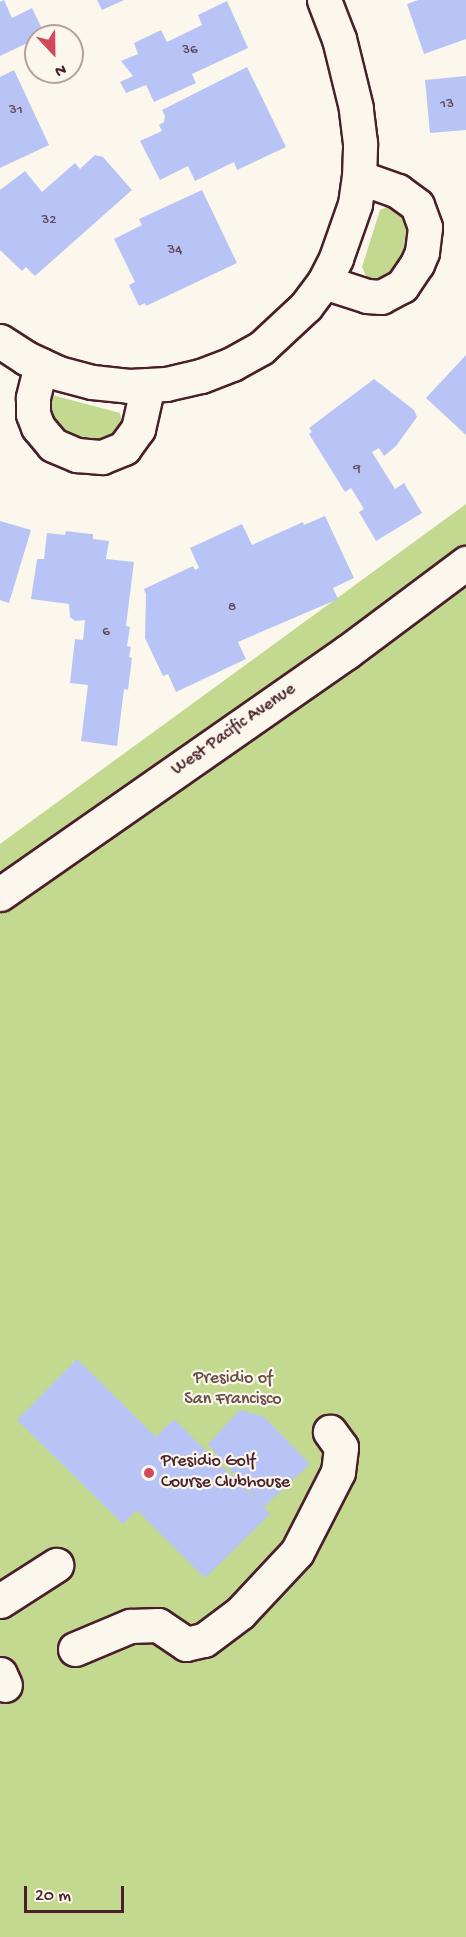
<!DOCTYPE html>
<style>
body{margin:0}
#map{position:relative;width:466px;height:1937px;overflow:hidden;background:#fbf7ec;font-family:"Gochi Hand",sans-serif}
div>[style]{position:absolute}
.green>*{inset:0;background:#c2d98f}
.building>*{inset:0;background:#b8c4f5}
.roads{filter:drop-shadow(2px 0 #4a1f2b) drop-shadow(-2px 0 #4a1f2b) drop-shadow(0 2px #4a1f2b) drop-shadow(0 -2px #4a1f2b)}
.minor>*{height:33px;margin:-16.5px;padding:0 16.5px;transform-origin:16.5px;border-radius:16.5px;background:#fbf7ec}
.dots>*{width:16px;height:16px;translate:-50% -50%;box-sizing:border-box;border:3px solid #fbf7ec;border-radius:50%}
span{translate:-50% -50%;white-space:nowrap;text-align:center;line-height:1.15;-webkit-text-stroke:4.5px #fbf7ec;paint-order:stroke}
.number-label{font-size:15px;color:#66485e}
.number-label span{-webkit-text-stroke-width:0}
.street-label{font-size:18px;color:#4a1f2b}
.park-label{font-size:18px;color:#684e44}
.poi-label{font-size:18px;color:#4a1f2b}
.left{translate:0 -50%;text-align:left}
.north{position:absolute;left:24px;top:24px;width:60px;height:60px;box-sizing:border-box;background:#fbf7ec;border:2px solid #b4a19f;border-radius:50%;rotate:158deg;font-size:16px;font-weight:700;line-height:24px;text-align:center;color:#4a1f2b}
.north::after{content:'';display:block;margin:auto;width:21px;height:27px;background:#d1495b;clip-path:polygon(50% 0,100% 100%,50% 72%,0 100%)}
.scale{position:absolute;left:24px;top:1886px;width:100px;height:27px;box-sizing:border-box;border:3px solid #4a1f2b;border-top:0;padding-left:8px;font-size:18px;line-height:21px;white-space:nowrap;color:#4a1f2b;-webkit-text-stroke:4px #fbf7ec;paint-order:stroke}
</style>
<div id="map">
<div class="green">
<i style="clip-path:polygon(393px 204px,408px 214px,409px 234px,401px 258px,388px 277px,368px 280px,362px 267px,380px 210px)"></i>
<i style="clip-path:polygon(52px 395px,120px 413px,123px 425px,116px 434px,102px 439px,84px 440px,57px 432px,45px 401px)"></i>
<i style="clip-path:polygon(466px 504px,466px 1937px,0 1937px,0 844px)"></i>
</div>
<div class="building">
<i style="clip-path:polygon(4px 0,12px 18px,32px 8px,45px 35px,36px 36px,36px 39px,0 56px,0 2px)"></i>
<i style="clip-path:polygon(97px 0,124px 0,102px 10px)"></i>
<i style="clip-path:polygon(418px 0,466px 0,466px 39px,424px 54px,407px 4px)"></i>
<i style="clip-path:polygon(227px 1px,248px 48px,192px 74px,196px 83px,154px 102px,146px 85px,126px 93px,120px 82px,133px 76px,121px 61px,138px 54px,134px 43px,161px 30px,167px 42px,202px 25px,198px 15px)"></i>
<i style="clip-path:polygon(247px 67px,286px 147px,237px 170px,234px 162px,195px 181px,188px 166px,160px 180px,140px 141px,162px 131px,159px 125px,164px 122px,165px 116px,162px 110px)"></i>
<i style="clip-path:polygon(14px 70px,49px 145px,0 168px,0 77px)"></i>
<i style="clip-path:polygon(466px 76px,466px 130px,430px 133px,425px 80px)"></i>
<i style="clip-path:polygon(95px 155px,103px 157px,132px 190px,35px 276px,26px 267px,22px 271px,0 250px,0 190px,25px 171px,42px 192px,75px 163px,80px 169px)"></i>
<i style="clip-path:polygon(202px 190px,237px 263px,146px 306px,145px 303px,139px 306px,129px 285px,135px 282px,114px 239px,142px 225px,139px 219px)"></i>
<i style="clip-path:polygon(466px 355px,466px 435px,426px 398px)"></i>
<i style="clip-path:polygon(374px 379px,414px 410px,417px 417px,396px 446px,384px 456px,379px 448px,372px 452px,395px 489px,404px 483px,422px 513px,376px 541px,359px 512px,364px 509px,351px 488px,345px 492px,309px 434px,312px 432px,309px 428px)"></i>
<i style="clip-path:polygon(325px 516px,354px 578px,333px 588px,338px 599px,238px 642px,246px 659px,176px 692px,168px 674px,163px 676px,145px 638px,146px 594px,144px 589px,193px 566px,195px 570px,199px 568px,190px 548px,242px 524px,252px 545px,303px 522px,304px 525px)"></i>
<i style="clip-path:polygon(0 521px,31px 530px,9px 603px,0 600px)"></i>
<i style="clip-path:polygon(66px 531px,91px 534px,93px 534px,93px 539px,109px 541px,106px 559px,134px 562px,126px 626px,130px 627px,127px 646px,131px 647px,129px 657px,132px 658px,128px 690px,124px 689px,117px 746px,81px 741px,88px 685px,70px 683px,75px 639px,83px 640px,85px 620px,75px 621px,70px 617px,69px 604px,31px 599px,37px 559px,44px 559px,47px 533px,65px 535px)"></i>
<i style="clip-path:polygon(77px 1359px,156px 1437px,174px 1419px,259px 1503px,208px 1444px,240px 1410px,264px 1417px,310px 1464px,264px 1507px,270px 1514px,205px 1578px,137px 1510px,123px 1524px,17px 1420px)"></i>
</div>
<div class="roads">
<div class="minor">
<i style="left:324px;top:282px;width:45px;rotate:18deg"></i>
<i style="left:367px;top:296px;width:14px;rotate:4deg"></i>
<i style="left:381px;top:297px;width:24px;rotate:-28deg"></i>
<i style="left:402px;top:286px;width:27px;rotate:-56deg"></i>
<i style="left:417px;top:264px;width:13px;rotate:-67deg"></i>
<i style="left:422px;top:252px;width:25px;rotate:-83deg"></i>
<i style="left:425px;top:227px;width:23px;rotate:-110deg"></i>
<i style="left:417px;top:205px;width:24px;rotate:-144deg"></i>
<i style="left:398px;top:191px;width:41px;rotate:-160.3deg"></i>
<i style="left:0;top:341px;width:31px;rotate:33deg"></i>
<i style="left:26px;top:358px;width:35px;rotate:25deg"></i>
<i style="left:58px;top:373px;width:35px;rotate:15deg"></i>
<i style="left:92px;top:382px;width:37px;rotate:6deg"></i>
<i style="left:129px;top:386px;width:37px;rotate:-3deg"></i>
<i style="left:166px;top:384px;width:36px;rotate:-13deg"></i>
<i style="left:201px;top:376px;width:33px;rotate:-21deg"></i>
<i style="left:232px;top:364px;width:33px;rotate:-29deg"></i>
<i style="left:261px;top:348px;width:62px;rotate:-43deg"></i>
<i style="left:306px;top:306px;width:30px;rotate:-53deg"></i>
<i style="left:324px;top:282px;width:27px;rotate:-63deg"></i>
<i style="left:336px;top:258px;width:57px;rotate:-70.6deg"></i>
<i style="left:355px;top:204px;width:27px;rotate:-82deg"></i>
<i style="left:359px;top:177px;width:34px;rotate:-88deg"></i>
<i style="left:360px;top:143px;width:35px;rotate:-97deg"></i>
<i style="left:356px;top:108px;width:71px;rotate:-103.8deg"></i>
<i style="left:339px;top:39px;width:42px;rotate:-111deg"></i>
<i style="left:41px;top:365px;width:34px;rotate:104deg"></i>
<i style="left:33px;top:398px;width:16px;rotate:90deg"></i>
<i style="left:33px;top:414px;width:14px;rotate:69deg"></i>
<i style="left:38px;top:427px;width:23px;rotate:50deg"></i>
<i style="left:53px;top:445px;width:26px;rotate:23deg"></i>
<i style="left:77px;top:455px;width:25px;rotate:5deg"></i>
<i style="left:102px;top:457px;width:24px;rotate:-22deg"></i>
<i style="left:124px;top:448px;width:24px;rotate:-54deg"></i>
<i style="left:138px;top:429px;width:45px;rotate:-77.2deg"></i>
<i style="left:0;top:894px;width:423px;rotate:-34.9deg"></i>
<i style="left:347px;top:652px;width:149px;rotate:-36.8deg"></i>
<i style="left:0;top:1601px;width:67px;rotate:-32.7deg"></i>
<i style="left:75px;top:1649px;width:60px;rotate:-22.7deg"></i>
<i style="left:130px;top:1626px;width:28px;rotate:-2deg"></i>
<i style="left:158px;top:1625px;width:34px;rotate:34deg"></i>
<i style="left:186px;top:1644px;width:18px;rotate:-13deg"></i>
<i style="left:204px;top:1640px;width:45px;rotate:-36.9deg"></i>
<i style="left:240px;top:1613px;width:83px;rotate:-46.9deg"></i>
<i style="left:297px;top:1552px;width:90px;rotate:-62.9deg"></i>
<i style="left:338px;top:1472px;width:25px;rotate:-83deg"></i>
<i style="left:341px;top:1447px;width:19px;rotate:-126deg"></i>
<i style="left:0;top:1674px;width:12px;rotate:66deg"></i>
</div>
</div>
<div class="dots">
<i style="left:149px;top:1473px;background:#d1495b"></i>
</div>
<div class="number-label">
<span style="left:190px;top:51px">36</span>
<span style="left:447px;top:105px">13</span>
<span style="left:16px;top:111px">31</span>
<span style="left:49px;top:221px">32</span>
<span style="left:175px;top:251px">34</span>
<span style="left:357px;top:470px">9</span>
<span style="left:232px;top:608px">8</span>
<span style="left:106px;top:633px">6</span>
</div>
<div class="street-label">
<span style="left:234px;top:730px;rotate:-35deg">West Pacific Avenue</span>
</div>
<div class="park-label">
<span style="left:233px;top:1390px">Presidio of<br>San Francisco</span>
</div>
<div class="poi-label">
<span class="left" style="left:161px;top:1473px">Presidio Golf<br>Course Clubhouse</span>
</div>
<div class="north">N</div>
<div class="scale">20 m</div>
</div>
